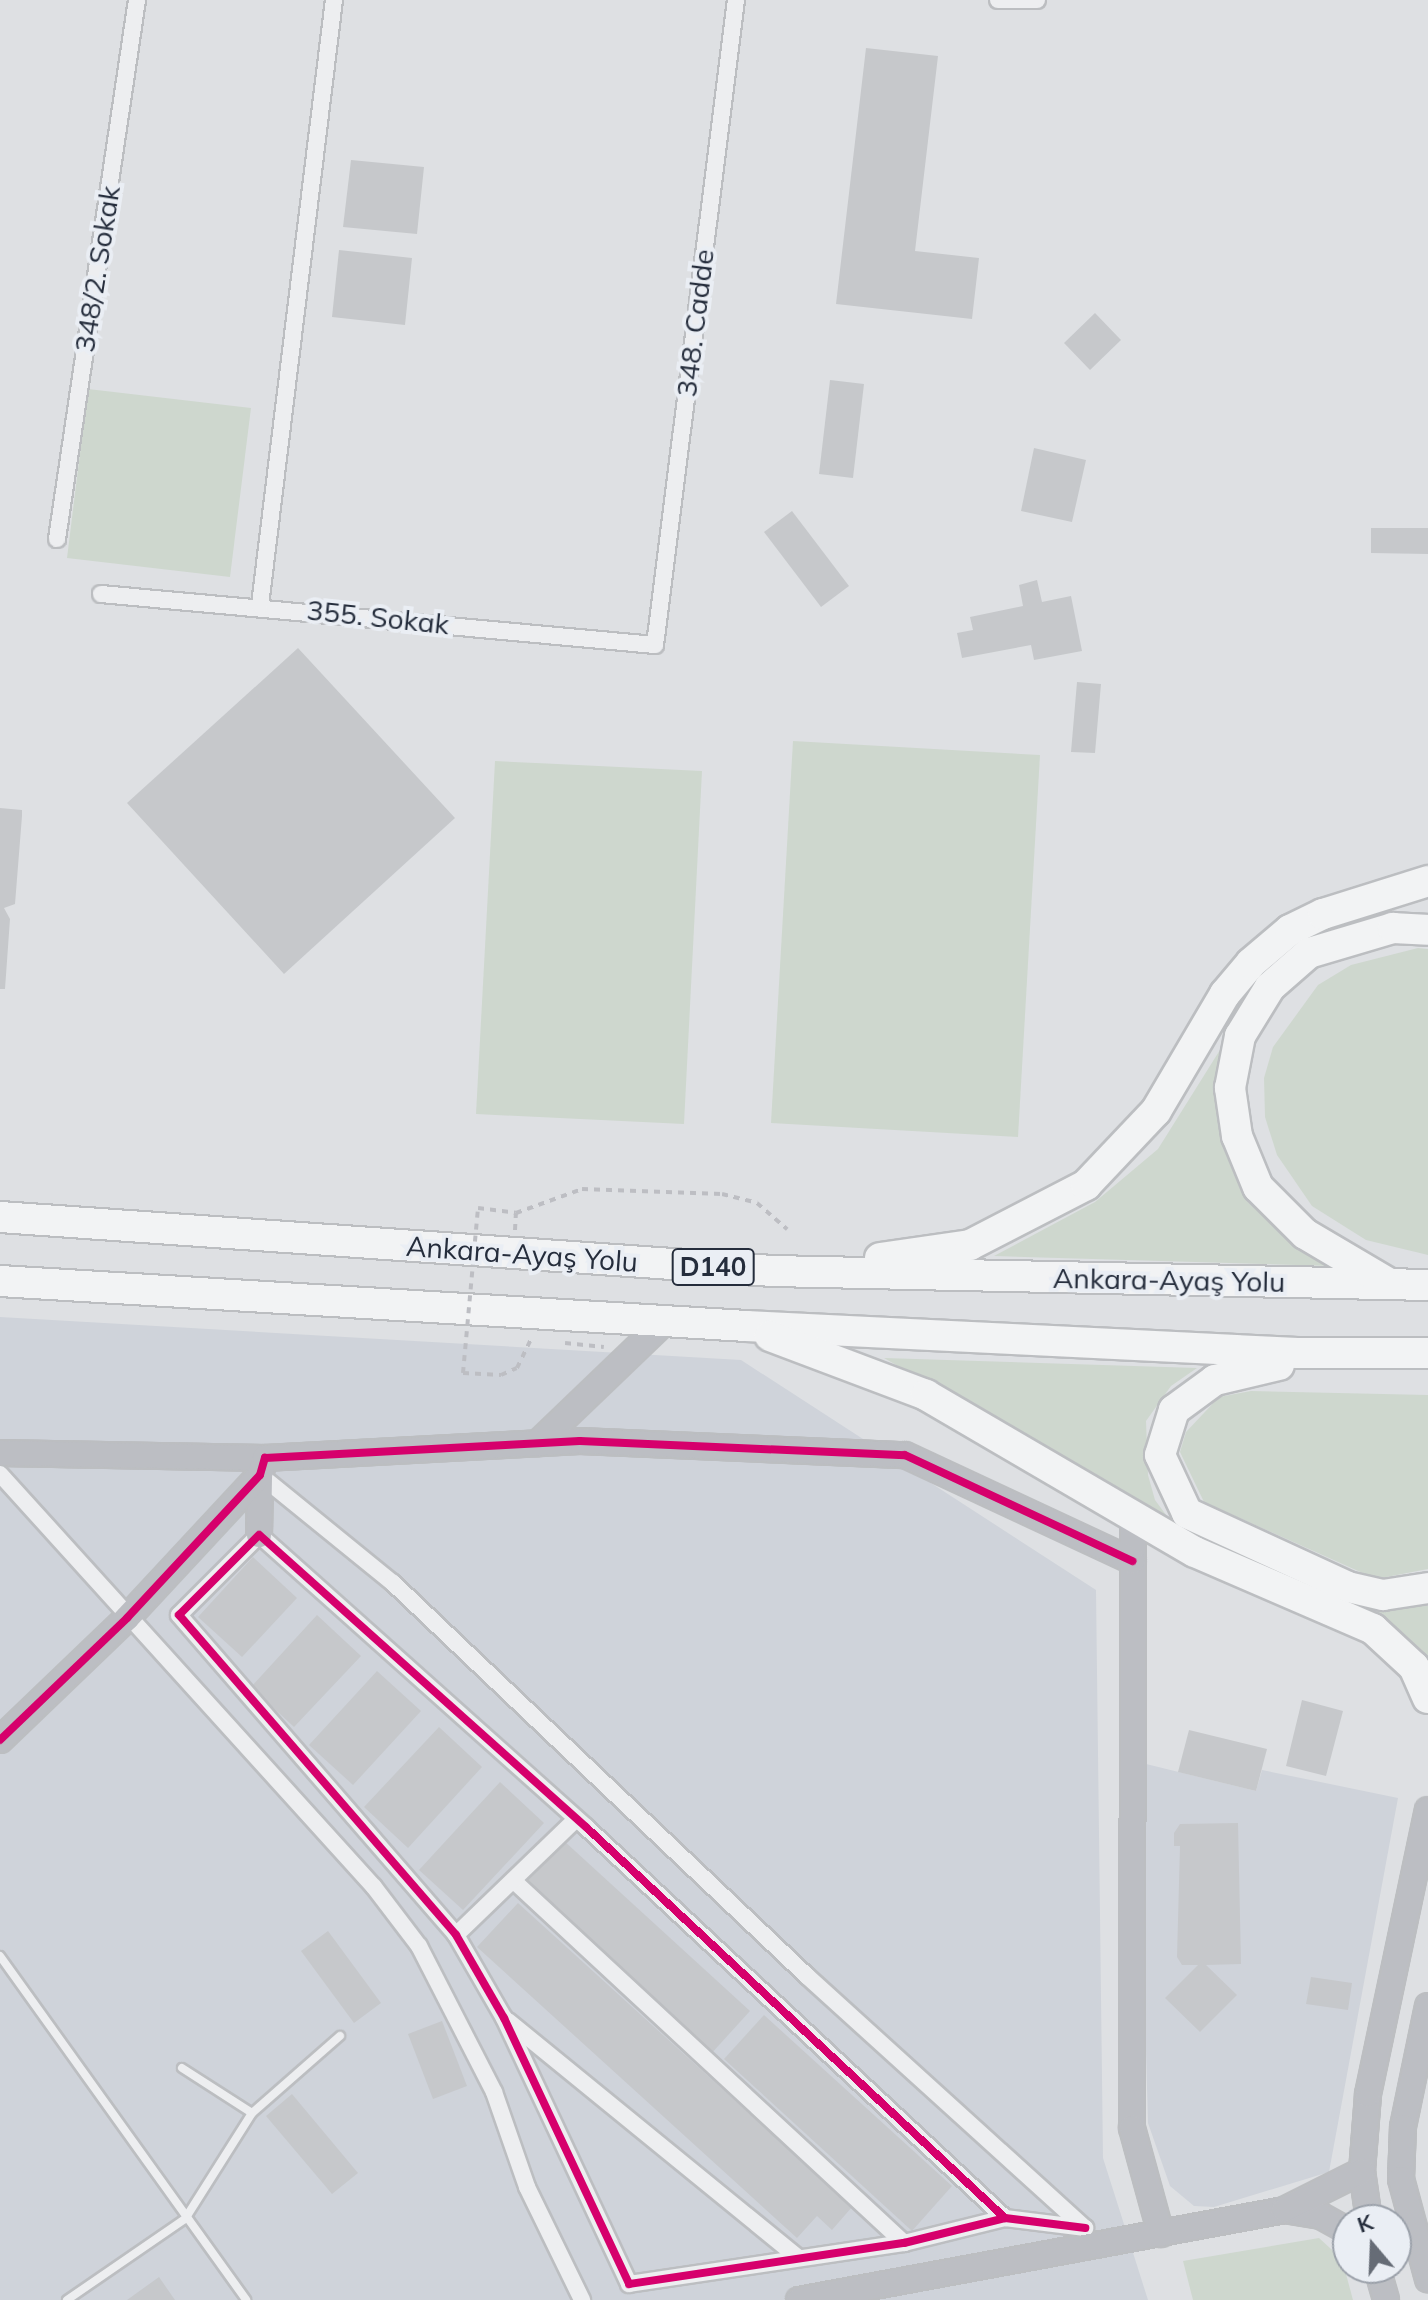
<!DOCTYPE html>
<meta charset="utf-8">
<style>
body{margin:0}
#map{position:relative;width:1428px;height:2300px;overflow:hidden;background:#dee0e3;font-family:Mulish,sans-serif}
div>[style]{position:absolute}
.built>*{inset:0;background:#cfd3da}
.green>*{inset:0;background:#ced7ce}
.building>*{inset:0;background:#c6c8cb}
.path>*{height:4px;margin-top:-2px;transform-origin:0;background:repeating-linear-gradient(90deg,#bdbec3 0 6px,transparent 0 12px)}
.roads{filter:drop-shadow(2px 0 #bcbec1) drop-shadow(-2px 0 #bcbec1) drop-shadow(0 2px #bcbec1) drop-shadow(0 -2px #bcbec1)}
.lane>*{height:8px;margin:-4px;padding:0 4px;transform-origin:4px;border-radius:4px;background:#edeef0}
.street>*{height:16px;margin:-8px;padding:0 8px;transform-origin:8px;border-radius:8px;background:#edeef0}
.secondary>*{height:24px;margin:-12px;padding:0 12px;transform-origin:12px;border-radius:12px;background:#bcbec3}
.highway>*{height:30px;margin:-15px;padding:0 15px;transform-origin:15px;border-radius:15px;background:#f2f3f4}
.path-bridge>*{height:4px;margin-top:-2px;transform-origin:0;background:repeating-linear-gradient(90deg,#bdbec3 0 6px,transparent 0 12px)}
.cycleway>*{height:8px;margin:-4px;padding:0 4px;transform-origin:4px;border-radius:4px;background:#d6006c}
span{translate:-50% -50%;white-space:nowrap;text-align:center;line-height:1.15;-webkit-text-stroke:8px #eaeef4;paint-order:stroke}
.shield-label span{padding:2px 6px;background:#eaeef4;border:2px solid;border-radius:6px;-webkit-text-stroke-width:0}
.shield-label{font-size:26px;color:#252d3c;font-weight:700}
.street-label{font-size:28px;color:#252d3c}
.north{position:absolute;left:1332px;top:2204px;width:80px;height:80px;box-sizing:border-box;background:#eaeef4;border:2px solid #9ba1aa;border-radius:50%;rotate:341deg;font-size:22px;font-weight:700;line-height:32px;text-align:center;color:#252d3c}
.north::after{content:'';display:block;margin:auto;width:28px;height:36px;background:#666c76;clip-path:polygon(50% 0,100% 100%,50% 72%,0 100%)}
</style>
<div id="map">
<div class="built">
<i style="clip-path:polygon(0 1317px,741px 1360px,1096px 1590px,1103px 2158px,1148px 2300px,0 2300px)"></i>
<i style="clip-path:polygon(1138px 1762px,1256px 1791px,1262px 1770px,1398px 1798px,1329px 2172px,1214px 2207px,1194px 2206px,1170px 2186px,1148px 2123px)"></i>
</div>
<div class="green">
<i style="clip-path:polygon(88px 389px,251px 408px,230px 577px,67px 558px)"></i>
<i style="clip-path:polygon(793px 741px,1040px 755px,1018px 1137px,771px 1123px)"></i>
<i style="clip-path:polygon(495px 761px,702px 771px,684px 1124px,476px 1114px)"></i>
<i style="clip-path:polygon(1418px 948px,1428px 949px,1428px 1255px,1366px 1240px,1312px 1206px,1277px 1155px,1265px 1117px,1264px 1078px,1273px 1047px,1318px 985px,1351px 965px)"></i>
<i style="clip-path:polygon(1260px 986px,1231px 1127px,1333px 1266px,994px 1256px,1095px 1202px,1158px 1149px)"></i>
<i style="clip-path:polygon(884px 1358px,1197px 1368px,1171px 1386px,1146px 1421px,1148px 1475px,1155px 1500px,1172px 1523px)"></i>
<i style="clip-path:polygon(1251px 1391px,1428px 1395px,1428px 1569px,1376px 1579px,1204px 1502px,1180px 1452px,1186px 1432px,1219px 1397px)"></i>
<i style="clip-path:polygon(1428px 1606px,1428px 1662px,1395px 1626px,1360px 1607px)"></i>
<i style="clip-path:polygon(1319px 2238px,1342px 2259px,1353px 2300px,1193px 2300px,1183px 2261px)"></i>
</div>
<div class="building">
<i style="clip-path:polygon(866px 48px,938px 56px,915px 251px,979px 258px,972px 319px,836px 304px)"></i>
<i style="clip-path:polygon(351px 160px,424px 167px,417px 234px,343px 227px)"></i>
<i style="clip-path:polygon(339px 250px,412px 258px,405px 325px,332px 317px)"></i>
<i style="clip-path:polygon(1095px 313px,1121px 340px,1090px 370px,1064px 343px)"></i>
<i style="clip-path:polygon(830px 380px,864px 384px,853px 478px,819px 474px)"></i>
<i style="clip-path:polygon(1034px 448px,1086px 460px,1072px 522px,1021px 511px)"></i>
<i style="clip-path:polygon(792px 511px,849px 586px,821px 607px,764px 532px)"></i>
<i style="clip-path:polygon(1371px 528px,1428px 528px,1428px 554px,1371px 553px)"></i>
<i style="clip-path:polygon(1037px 580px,1042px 602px,1071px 596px,1082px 651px,1034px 660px,1031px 645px,962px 658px,957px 633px,973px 630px,970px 617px,1023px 606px,1019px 585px)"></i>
<i style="clip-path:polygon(298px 648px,455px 818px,284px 974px,127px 803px)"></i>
<i style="clip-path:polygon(1077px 682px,1101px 684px,1095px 753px,1071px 752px)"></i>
<i style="clip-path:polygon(0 808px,22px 810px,22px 816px,15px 904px,4px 908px,10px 919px,5px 989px,0 989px)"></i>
<i style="clip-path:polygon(253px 1557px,297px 1598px,242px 1657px,198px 1617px)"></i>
<i style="clip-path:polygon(317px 1615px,361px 1656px,294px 1727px,251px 1687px)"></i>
<i style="clip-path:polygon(377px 1671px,421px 1711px,353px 1785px,309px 1745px)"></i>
<i style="clip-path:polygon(1302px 1700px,1343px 1711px,1326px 1776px,1286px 1766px)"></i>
<i style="clip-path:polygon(439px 1727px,482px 1767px,408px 1848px,364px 1807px)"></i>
<i style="clip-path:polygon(1189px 1730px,1267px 1749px,1256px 1791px,1178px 1772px)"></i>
<i style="clip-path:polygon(500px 1782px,544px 1823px,463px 1910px,419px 1870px)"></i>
<i style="clip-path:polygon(1238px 1823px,1241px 1964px,1206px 1965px,1237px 1995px,1200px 2032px,1165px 1998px,1198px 1965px,1182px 1965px,1177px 1957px,1180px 1846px,1174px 1846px,1174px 1833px,1180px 1824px)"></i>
<i style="clip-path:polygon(563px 1840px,750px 2011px,710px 2055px,523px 1884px)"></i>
<i style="clip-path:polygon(518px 1903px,852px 2207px,832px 2230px,817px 2216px,797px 2238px,477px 1947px)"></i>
<i style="clip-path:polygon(328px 1931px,381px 2003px,354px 2023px,301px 1951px)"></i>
<i style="clip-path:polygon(1311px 1977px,1352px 1983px,1348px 2010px,1306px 2004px)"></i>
<i style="clip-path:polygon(764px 2015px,952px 2186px,912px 2231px,724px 2059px)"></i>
<i style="clip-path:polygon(442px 2021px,467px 2086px,433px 2099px,408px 2034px)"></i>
<i style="clip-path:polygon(292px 2094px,358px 2173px,332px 2194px,266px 2116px)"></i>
<i style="clip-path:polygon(159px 2277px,175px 2300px,127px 2300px)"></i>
</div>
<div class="path">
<i style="left:478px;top:1208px;width:38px;rotate:7deg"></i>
<i style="left:516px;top:1213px;width:70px;rotate:-20deg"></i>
<i style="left:582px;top:1189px;width:140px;rotate:2deg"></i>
<i style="left:722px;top:1194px;width:36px;rotate:14deg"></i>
<i style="left:757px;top:1203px;width:40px;rotate:41deg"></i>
<i style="left:515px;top:1230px;width:17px;rotate:-87deg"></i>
<i style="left:565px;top:1343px;width:39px;rotate:6deg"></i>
<i style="left:463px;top:1373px;width:38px;rotate:3deg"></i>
<i style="left:501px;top:1375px;width:17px;rotate:-24deg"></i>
<i style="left:517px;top:1368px;width:32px;rotate:-64deg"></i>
</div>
<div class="roads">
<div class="lane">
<i style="left:0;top:1956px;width:423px;rotate:54.4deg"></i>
<i style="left:182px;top:2068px;width:83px;rotate:32.7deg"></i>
<i style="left:67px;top:2300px;width:143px;rotate:-34.5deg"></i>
<i style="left:185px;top:2219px;width:125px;rotate:-57.7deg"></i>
<i style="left:252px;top:2113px;width:117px;rotate:-41.2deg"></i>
</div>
<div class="street">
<i style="left:998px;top:0;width:39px"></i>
<i style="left:57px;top:539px;width:545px;rotate:-81.56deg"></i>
<i style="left:101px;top:594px;width:556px;rotate:5.26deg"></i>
<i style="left:655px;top:645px;width:650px;rotate:-82.84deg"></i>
<i style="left:260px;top:605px;width:610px;rotate:-83.03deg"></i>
<i style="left:0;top:1474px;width:557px;rotate:47.84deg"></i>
<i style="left:374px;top:1887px;width:74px;rotate:52.7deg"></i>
<i style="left:419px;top:1946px;width:164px;rotate:62.8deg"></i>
<i style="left:494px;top:2092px;width:101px;rotate:70.8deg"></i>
<i style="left:527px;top:2187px;width:126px;rotate:64deg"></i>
<i style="left:260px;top:1475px;width:171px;rotate:39.1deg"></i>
<i style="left:393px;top:1583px;width:571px;rotate:43.51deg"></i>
<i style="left:807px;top:1976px;width:375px;rotate:42.2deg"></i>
<i style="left:515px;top:1882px;width:531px;rotate:42.86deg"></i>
<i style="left:456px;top:1935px;width:167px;rotate:-44deg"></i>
<i style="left:508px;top:2021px;width:375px;rotate:39.2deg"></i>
<i style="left:1005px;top:2218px;width:573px;rotate:-136.98deg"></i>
<i style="left:586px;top:1827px;width:438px;rotate:-138.2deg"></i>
<i style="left:259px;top:1535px;width:113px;rotate:135deg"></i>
<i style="left:179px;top:1615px;width:423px;rotate:49.1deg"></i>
<i style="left:456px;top:1935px;width:96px;rotate:60deg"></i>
<i style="left:504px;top:2018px;width:294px;rotate:64.8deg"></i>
<i style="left:629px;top:2284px;width:278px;rotate:-8.5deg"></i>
<i style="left:904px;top:2243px;width:104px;rotate:-13.9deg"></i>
<i style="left:1005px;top:2218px;width:81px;rotate:7.1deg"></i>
</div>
<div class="secondary">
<i style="left:538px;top:1443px;width:176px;rotate:-43.8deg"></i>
<i style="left:0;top:1453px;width:265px;rotate:1.1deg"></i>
<i style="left:1133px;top:1516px;width:612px;rotate:90.09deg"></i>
<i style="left:1132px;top:2128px;width:110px;rotate:74.7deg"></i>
<i style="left:259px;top:1535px;width:60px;rotate:-89deg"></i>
<i style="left:0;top:1740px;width:176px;rotate:-43.8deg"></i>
<i style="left:127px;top:1618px;width:195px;rotate:-47.1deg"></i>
<i style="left:260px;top:1475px;width:18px;rotate:-74deg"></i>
<i style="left:265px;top:1458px;width:315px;rotate:-3.1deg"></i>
<i style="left:580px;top:1441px;width:325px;rotate:2.5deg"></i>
<i style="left:905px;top:1455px;width:251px;rotate:25deg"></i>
<i style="left:1428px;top:2006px;width:124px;rotate:101.7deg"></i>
<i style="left:1403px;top:2127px;width:52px;rotate:92.2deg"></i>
<i style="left:1401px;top:2179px;width:104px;rotate:74.9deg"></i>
<i style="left:1284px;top:2210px;width:37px;rotate:9deg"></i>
<i style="left:1321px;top:2216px;width:31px;rotate:29deg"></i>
<i style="left:1369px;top:2220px;width:49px;rotate:-98.1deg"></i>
<i style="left:1362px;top:2171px;width:77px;rotate:-85.5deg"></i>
<i style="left:1368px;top:2094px;width:290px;rotate:-78.1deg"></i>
<i style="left:1377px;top:2268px;width:33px;rotate:74deg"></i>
<i style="left:799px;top:2300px;width:493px;rotate:-10.5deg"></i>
<i style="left:1284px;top:2210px;width:87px;rotate:-26.6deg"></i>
</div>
<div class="highway">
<i style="left:0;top:1217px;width:774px;rotate:4deg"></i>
<i style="left:772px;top:1271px;width:656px;rotate:1.22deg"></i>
<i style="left:880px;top:1258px;width:91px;rotate:-8.2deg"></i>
<i style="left:970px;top:1245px;width:131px;rotate:-27.3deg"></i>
<i style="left:1086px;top:1185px;width:102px;rotate:-46.6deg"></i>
<i style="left:1156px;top:1111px;width:136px;rotate:-59.5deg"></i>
<i style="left:1225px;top:994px;width:40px;rotate:-50deg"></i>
<i style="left:1251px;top:963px;width:51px;rotate:-40.2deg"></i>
<i style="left:1290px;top:930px;width:37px;rotate:-26deg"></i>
<i style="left:1323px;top:914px;width:110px;rotate:-17.4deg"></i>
<i style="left:0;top:1281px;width:747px;rotate:3.45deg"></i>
<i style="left:746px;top:1326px;width:552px;rotate:2.81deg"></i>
<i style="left:1297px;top:1353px;width:131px"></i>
<i style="left:1388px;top:1283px;width:96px;rotate:-149.4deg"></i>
<i style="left:1305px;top:1234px;width:66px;rotate:-135deg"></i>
<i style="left:1258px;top:1187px;width:55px;rotate:-112.4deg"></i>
<i style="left:1237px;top:1136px;width:49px;rotate:-98.3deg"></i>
<i style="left:1230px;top:1088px;width:53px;rotate:-79.1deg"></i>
<i style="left:1240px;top:1036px;width:57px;rotate:-58.5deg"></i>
<i style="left:1270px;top:987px;width:52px;rotate:-41.1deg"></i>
<i style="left:1309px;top:953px;width:88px;rotate:-16.6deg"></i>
<i style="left:1393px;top:928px;width:35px;rotate:3deg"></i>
<i style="left:770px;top:1336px;width:167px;rotate:20.7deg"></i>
<i style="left:926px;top:1395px;width:311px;rotate:30.3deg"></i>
<i style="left:1195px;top:1552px;width:194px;rotate:23.4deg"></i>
<i style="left:1373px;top:1629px;width:56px;rotate:42.8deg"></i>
<i style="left:1414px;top:1667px;width:34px;rotate:66deg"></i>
<i style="left:1279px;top:1365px;width:66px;rotate:166.8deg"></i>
<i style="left:1215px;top:1380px;width:51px;rotate:143.8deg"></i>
<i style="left:1174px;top:1410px;width:47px;rotate:107.3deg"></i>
<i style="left:1160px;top:1455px;width:64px;rotate:65deg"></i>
<i style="left:1187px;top:1513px;width:177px;rotate:24.7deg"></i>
<i style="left:1348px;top:1587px;width:36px;rotate:13deg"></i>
<i style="left:1383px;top:1595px;width:46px;rotate:-8.8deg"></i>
</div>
</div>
<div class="path-bridge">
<i style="left:463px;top:1373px;width:166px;rotate:-84.8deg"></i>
</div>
<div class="cycleway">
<i style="left:0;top:1740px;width:176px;rotate:-43.8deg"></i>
<i style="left:127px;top:1618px;width:195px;rotate:-47.1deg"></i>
<i style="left:260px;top:1475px;width:18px;rotate:-74deg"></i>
<i style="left:265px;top:1458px;width:315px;rotate:-3.1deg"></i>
<i style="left:580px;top:1441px;width:325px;rotate:2.5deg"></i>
<i style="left:905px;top:1455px;width:251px;rotate:25deg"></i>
<i style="left:1005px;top:2218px;width:573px;rotate:-136.98deg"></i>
<i style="left:586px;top:1827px;width:438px;rotate:-138.2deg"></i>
<i style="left:259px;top:1535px;width:113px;rotate:135deg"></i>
<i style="left:179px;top:1615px;width:423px;rotate:49.1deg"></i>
<i style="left:456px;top:1935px;width:96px;rotate:60deg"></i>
<i style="left:504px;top:2018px;width:294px;rotate:64.8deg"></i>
<i style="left:629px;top:2284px;width:278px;rotate:-8.5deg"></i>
<i style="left:904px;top:2243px;width:104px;rotate:-13.9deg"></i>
<i style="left:1005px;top:2218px;width:81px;rotate:7.1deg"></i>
</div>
<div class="shield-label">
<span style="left:713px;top:1267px">D140</span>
</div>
<div class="street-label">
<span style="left:97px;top:269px;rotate:-81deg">348/2. Sokak</span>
<span style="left:695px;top:323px;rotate:-83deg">348. Cadde</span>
<span style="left:378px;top:617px;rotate:6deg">355. Sokak</span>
<span style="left:522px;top:1254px;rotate:4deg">Ankara-Ayaş Yolu</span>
<span style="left:1169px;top:1280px;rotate:1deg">Ankara-Ayaş Yolu</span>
</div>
<div class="north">K</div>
</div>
